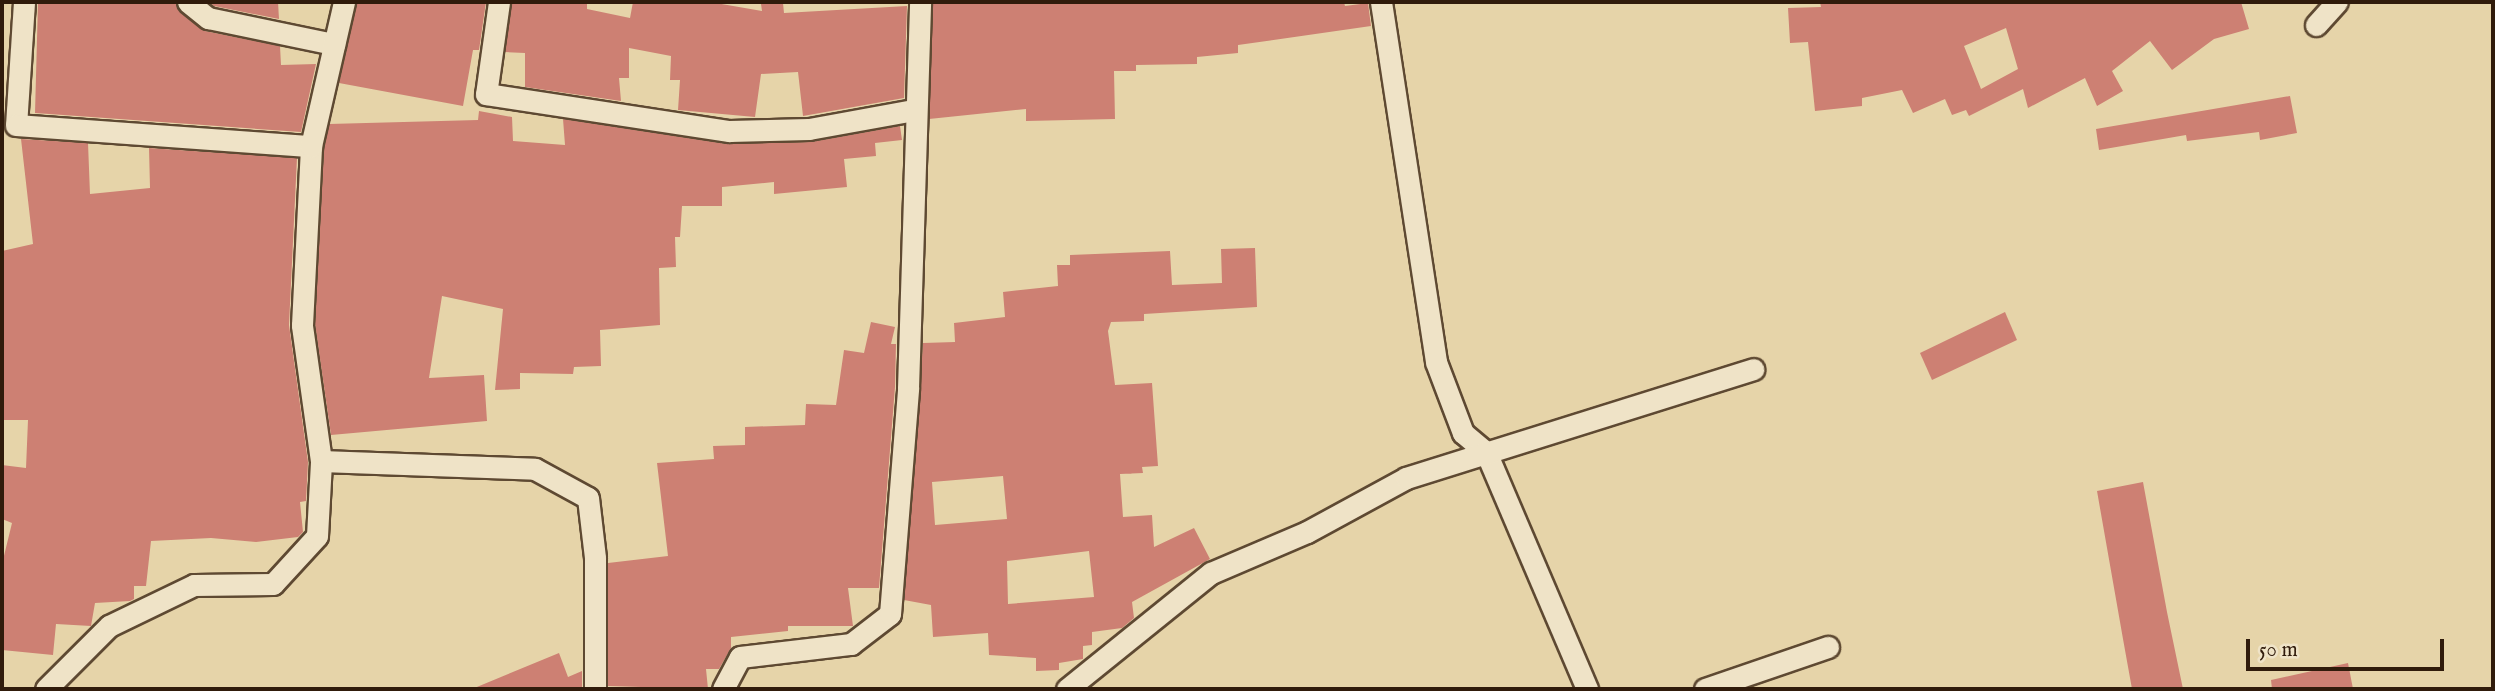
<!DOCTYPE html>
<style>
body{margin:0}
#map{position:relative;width:2495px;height:691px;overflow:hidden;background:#e6d4a9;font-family:"IM FELL English",serif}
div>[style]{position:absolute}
.building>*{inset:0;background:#cd8073}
.roads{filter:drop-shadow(2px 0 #5e4932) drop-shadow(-2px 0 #5e4932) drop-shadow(0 2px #5e4932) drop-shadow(0 -2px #5e4932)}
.street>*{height:21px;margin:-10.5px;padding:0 10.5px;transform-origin:10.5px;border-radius:10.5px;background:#efe3c7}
span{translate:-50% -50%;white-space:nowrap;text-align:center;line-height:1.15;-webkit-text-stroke:5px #efe3c7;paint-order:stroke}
.frame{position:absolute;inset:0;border:4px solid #301b0b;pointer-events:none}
.scale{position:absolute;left:2246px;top:639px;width:198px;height:32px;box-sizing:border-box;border:4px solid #301b0b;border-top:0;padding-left:9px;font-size:21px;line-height:24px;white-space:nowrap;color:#301b0b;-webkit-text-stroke:5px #efe3c7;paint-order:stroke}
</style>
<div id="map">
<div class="building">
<i style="clip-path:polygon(38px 2px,175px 2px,180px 12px,205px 31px,280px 46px,281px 65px,316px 64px,301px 132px,35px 113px)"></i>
<i style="clip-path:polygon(209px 2px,278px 2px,279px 19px,214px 6px)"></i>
<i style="clip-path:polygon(357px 2px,486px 2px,479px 50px,473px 50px,463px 106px,339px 83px)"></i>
<i style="clip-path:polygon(512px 2px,587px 2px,587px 9px,630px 18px,633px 2px,710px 2px,762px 11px,761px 4px,783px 3px,784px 13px,907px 6px,904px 98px,803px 116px,798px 72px,761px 74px,755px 117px,678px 110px,680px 80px,670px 80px,671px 56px,629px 48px,629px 78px,619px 78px,621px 101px,525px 87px,525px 53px,505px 52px)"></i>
<i style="clip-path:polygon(933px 2px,1344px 2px,1345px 6px,1368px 3px,1371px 26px,1238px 45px,1238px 53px,1197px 57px,1197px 64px,1136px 65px,1136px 71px,1114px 71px,1115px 119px,1026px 121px,1026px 109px,929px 119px)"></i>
<i style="clip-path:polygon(evenodd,1820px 2px,2241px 2px,2249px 29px,2214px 39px,2172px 70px,2150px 41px,2112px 71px,2123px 91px,2097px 106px,2085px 78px,2028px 108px,2023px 89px,1969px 116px,1966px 110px,1952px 115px,1945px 99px,1913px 113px,1902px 90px,1862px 98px,1862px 106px,1815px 111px,1808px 42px,1790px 43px,1788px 8px,1821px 7px,1820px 2px,2006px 28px,2018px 69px,1981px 89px,1964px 46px,2006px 28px)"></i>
<i style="clip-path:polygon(2290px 96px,2297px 133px,2260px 140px,2259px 132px,2187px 141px,2186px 135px,2099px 150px,2096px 129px)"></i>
<i style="clip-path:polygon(479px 111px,512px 117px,513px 141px,565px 145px,563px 119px,727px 144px,811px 142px,900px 126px,902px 140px,875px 143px,876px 156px,844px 159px,847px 187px,774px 194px,774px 182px,722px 187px,722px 206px,682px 206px,680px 237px,675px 237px,676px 267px,659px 268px,660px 325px,600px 330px,601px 366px,574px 367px,573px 374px,520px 373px,520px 389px,495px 390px,503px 309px,442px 296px,429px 378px,484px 375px,487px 421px,331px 435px,315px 324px,324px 148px,329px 124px,478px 120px)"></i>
<i style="clip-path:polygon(21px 139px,88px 143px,90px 194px,150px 188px,149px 148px,297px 158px,289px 325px,308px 462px,306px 501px,300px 502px,303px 532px,298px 537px,256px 542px,211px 538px,151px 541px,146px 586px,134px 586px,134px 599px,130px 601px,95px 603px,91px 626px,56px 624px,53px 655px,2px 650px,2px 564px,12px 523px,2px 519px,2px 465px,26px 468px,28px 420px,2px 420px,2px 251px,33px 244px)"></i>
<i style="clip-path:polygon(evenodd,1255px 248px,1257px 307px,1144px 314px,1144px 321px,1111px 322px,1108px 331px,1115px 385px,1152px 383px,1158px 466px,1142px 467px,1143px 473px,1120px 474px,1123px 517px,1152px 515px,1154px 547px,1194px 528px,1210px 559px,1132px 602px,1134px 618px,1122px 628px,1092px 632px,1092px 645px,1083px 646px,1083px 659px,1059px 663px,1059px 670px,1036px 671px,1036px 658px,989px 655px,988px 633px,933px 637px,931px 605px,904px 600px,923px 343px,955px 342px,954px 323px,1005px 317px,1003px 292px,1058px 286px,1057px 265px,1070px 265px,1070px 255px,1170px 251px,1172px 285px,1222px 283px,1221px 249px,1255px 248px,1003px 476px,1007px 519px,935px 525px,932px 482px,1003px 476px,1255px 248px,1089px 551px,1094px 597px,1008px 604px,1007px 561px,1089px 551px)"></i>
<i style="clip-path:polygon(2005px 312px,2017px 340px,1932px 380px,1920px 353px)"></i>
<i style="clip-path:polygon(871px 322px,895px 327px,891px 344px,896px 344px,895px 387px,879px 588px,848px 588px,853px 626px,788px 626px,788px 631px,731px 637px,731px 648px,719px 669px,706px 669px,708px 689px,608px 686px,608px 563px,668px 556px,657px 463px,714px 459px,713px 446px,745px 445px,745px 427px,805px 425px,806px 404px,836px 405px,844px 350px,864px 353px)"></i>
<i style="clip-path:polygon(2143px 482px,2167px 612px,2183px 689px,2132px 689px,2123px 639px,2097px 491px)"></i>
<i style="clip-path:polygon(559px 653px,568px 677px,582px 671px,582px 688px,472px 689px)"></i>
<i style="clip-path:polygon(2348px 663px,2353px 689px,2272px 689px,2271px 680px)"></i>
</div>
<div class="roads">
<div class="street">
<i style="left:24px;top:2px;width:123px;rotate:93.7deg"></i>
<i style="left:16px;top:125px;width:296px;rotate:4.1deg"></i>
<i style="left:188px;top:2px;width:26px;rotate:39deg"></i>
<i style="left:208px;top:18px;width:129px;rotate:11.7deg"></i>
<i style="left:499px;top:2px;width:93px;rotate:98deg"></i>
<i style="left:486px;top:94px;width:246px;rotate:8.7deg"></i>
<i style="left:729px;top:131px;width:80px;rotate:-1.4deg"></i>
<i style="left:809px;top:129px;width:107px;rotate:-10.3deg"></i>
<i style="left:1381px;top:2px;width:364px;rotate:81.3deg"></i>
<i style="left:1436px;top:362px;width:76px;rotate:69.2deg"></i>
<i style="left:1463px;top:433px;width:30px;rotate:40deg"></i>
<i style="left:1486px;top:452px;width:258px;rotate:66.9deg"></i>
<i style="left:2316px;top:25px;width:31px;rotate:-48deg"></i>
<i style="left:321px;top:461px;width:214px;rotate:2.1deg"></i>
<i style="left:535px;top:469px;width:60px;rotate:28.7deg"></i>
<i style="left:588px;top:498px;width:60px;rotate:83.3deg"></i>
<i style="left:595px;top:558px;width:131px;rotate:90deg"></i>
<i style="left:46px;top:689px;width:89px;rotate:-45deg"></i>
<i style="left:109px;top:626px;width:94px;rotate:-25.8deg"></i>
<i style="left:194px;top:585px;width:79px;rotate:-0.7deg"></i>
<i style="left:273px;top:584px;width:65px;rotate:-47.5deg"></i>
<i style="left:317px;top:536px;width:75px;rotate:-86.9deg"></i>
<i style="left:321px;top:461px;width:137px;rotate:-98deg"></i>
<i style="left:302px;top:325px;width:179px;rotate:-87.1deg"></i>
<i style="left:311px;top:146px;width:148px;rotate:-77.1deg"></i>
<i style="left:723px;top:689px;width:36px;rotate:-62deg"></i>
<i style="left:740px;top:657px;width:112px;rotate:-6.7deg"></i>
<i style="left:851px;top:644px;width:49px;rotate:-37.6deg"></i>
<i style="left:890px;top:614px;width:227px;rotate:-85.4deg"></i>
<i style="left:908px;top:388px;width:386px;rotate:-88.2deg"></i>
<i style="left:1067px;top:689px;width:185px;rotate:-38.9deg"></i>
<i style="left:1211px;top:573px;width:104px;rotate:-23.1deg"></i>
<i style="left:1307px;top:532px;width:113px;rotate:-28.6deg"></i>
<i style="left:1406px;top:478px;width:364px;rotate:-17.4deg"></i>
<i style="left:1705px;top:689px;width:130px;rotate:-18.9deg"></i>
</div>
</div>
<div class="frame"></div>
<div class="scale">50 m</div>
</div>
